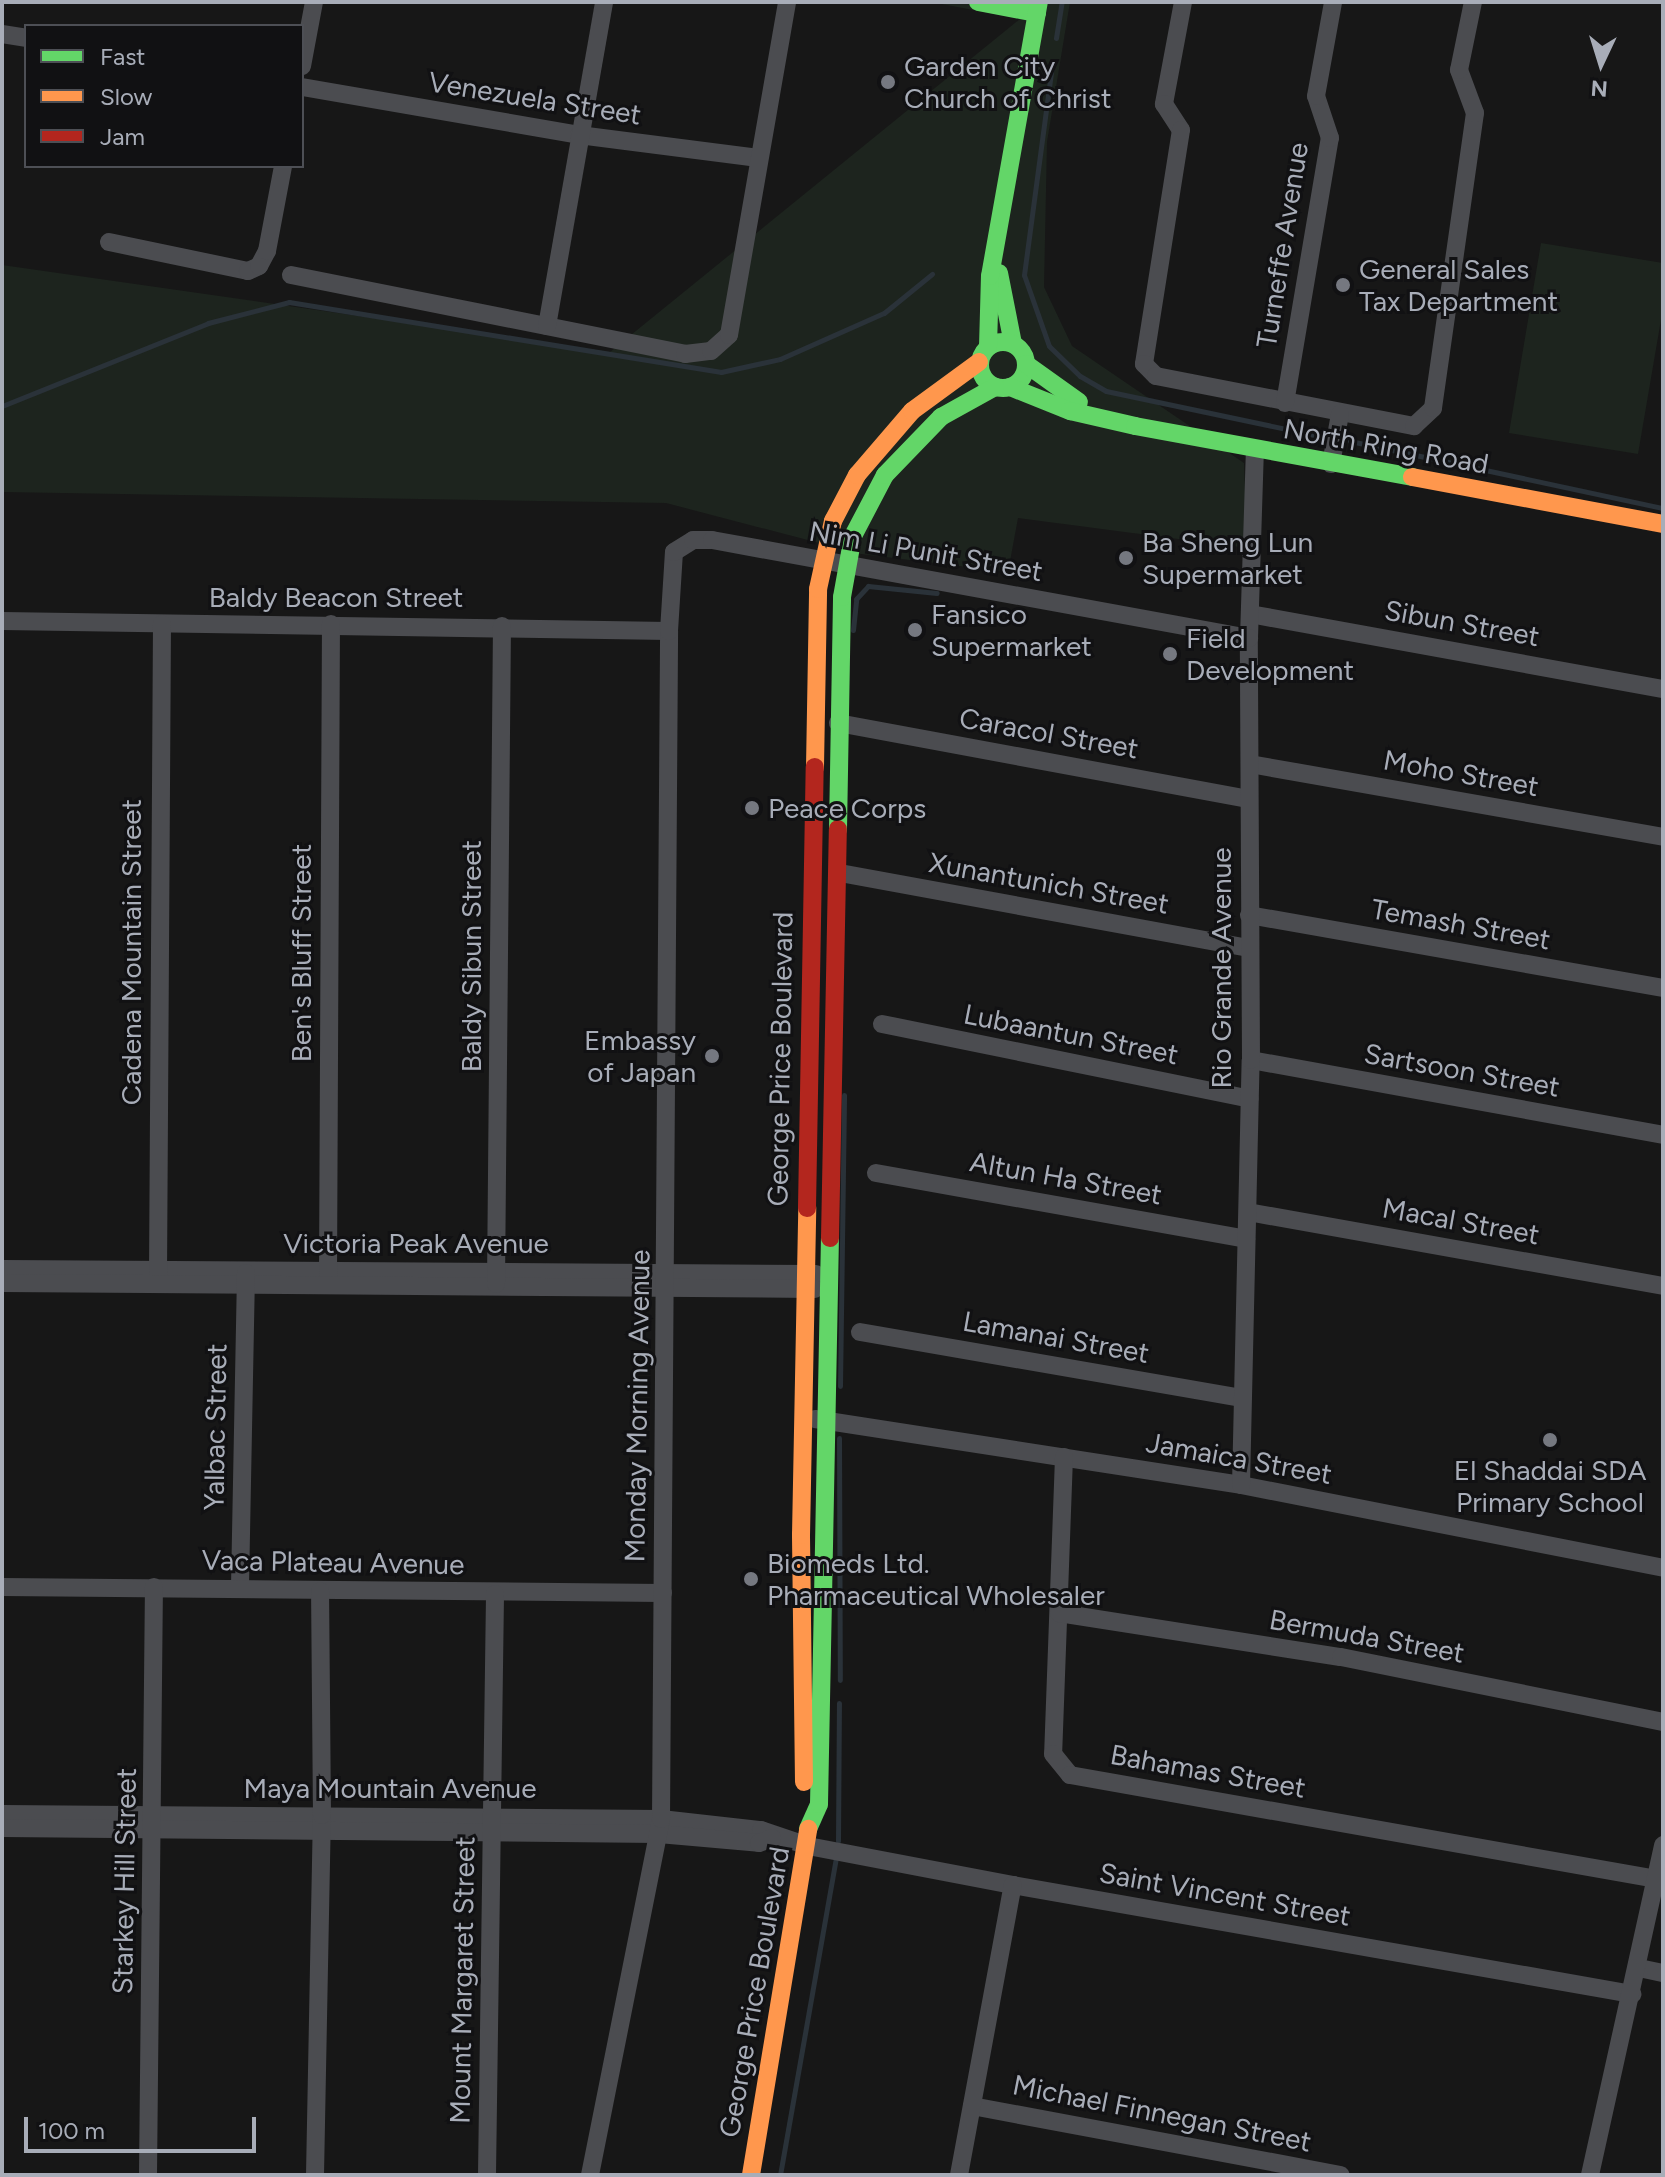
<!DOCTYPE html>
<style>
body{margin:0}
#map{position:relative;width:1665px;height:2177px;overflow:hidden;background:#171717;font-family:Figtree,sans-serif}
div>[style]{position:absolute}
.green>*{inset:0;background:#1d241e}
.stream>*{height:5px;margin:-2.5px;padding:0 2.5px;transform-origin:2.5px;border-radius:2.5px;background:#2a3239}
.street>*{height:18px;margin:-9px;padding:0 9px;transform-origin:9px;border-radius:9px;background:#4b4c50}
.fast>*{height:18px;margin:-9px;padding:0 9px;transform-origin:9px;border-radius:9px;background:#63d668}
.fast>.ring{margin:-9px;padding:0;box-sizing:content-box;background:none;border:18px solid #63d668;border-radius:50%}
.slow>*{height:18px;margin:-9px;padding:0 9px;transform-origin:9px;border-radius:9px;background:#ff974d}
.jam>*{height:18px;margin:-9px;padding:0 9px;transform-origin:9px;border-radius:9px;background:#b3261e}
.dots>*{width:22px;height:22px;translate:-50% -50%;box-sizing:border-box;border:4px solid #111113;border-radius:50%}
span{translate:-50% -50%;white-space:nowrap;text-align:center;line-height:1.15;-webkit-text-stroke:6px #111113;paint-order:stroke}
.poi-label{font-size:28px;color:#a8adb8}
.left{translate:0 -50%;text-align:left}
.right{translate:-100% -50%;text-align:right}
.street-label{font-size:28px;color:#a8adb8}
.frame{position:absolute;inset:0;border:4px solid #a8adb8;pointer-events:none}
.legend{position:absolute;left:24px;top:24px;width:280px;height:144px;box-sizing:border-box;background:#111113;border:2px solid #4d4f55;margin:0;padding:10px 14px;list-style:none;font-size:24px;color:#a8adb8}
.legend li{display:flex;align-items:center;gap:16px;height:40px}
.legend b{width:40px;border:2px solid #4d4f55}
.north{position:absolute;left:1561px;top:24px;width:80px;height:80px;-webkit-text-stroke:6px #111113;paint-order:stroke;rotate:184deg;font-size:22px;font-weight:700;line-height:32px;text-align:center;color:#a8adb8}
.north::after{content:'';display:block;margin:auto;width:28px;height:36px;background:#a8adb8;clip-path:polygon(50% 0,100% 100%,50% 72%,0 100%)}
.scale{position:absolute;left:24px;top:2117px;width:232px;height:36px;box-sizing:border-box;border:4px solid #a8adb8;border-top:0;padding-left:10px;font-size:24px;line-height:28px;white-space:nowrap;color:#a8adb8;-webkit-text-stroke:6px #111113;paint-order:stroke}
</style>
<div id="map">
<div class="green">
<i style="clip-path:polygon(931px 2px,1070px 2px,1047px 142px,1044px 287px,1072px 346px,1244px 463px,1247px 548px,1018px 518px,1008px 572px,861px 554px,666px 503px,2px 492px,2px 265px,610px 352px,1020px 19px)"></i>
<i style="clip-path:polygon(1541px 243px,1663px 263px,1663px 308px,1638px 454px,1509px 433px)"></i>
</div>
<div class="stream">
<i style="left:1056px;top:38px;width:36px;rotate:-81deg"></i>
<i style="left:1052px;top:65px;width:212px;rotate:97.6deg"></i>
<i style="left:1024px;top:275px;width:75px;rotate:70.6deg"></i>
<i style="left:1049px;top:346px;width:43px;rotate:44.1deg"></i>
<i style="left:1080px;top:376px;width:30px;rotate:30deg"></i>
<i style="left:1106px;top:391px;width:224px;rotate:11.9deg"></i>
<i style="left:2px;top:406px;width:222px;rotate:-21.9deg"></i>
<i style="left:208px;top:323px;width:84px;rotate:-14.5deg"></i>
<i style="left:289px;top:302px;width:438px;rotate:9.2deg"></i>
<i style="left:721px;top:372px;width:60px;rotate:-12.4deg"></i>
<i style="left:780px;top:359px;width:114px;rotate:-23.9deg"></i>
<i style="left:884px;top:313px;width:62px;rotate:-39.1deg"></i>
<i style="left:1350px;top:441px;width:320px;rotate:12.1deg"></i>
<i style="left:853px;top:630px;width:31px;rotate:-84deg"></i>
<i style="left:856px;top:599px;width:18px;rotate:-47deg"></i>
<i style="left:868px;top:586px;width:69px;rotate:5.8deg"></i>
<i style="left:840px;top:1386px;width:291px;rotate:-89.2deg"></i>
<i style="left:839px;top:1438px;width:242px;rotate:89.8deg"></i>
<i style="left:838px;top:1841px;width:138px;rotate:-89.6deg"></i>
<i style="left:780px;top:2175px;width:322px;rotate:-80deg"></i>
</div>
<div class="street">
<i style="left:1183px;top:2px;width:104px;rotate:100.6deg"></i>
<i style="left:1164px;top:104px;width:31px;rotate:57deg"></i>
<i style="left:1181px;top:130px;width:237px;rotate:99deg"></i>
<i style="left:1144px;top:364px;width:17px;rotate:45deg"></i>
<i style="left:1156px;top:376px;width:263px;rotate:11deg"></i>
<i style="left:1414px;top:426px;width:26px;rotate:-43deg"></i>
<i style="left:1433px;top:408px;width:298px;rotate:-81.9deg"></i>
<i style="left:1475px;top:113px;width:46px;rotate:-110.4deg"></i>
<i style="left:1459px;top:70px;width:69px;rotate:-78.4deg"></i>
<i style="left:2px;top:34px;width:24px;rotate:9deg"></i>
<i style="left:302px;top:66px;width:65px;rotate:-79.4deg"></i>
<i style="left:302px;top:87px;width:281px;rotate:9.8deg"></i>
<i style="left:579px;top:135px;width:181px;rotate:7.3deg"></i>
<i style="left:109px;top:242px;width:142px;rotate:11.8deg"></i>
<i style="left:248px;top:271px;width:12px;rotate:-24deg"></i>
<i style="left:259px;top:266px;width:17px;rotate:-62deg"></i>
<i style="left:267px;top:251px;width:86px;rotate:-79.3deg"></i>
<i style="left:291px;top:275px;width:402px;rotate:11.3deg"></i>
<i style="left:685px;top:354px;width:26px;rotate:-7deg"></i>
<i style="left:711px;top:351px;width:24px;rotate:-42deg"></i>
<i style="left:729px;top:335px;width:338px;rotate:-80.1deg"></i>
<i style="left:547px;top:326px;width:329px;rotate:-80deg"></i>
<i style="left:1285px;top:403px;width:269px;rotate:-80.4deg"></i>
<i style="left:1330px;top:138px;width:44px;rotate:-108.4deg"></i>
<i style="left:1316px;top:96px;width:96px;rotate:-79.7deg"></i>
<i style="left:1331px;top:464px;width:51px;rotate:-79.8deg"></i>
<i style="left:1250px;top:614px;width:420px;rotate:10.3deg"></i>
<i style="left:2px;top:621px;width:667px;rotate:0.86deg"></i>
<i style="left:838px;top:723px;width:418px;rotate:10.5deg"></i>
<i style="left:1250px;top:764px;width:419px;rotate:10deg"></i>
<i style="left:840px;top:873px;width:414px;rotate:10.4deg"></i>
<i style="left:1249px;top:915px;width:420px;rotate:10deg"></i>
<i style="left:882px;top:1024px;width:375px;rotate:11.5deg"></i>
<i style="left:1251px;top:1060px;width:419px;rotate:10.3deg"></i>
<i style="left:876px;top:1173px;width:376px;rotate:10.1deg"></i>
<i style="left:1248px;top:1212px;width:422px;rotate:10.1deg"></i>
<i style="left:2px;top:1269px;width:814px;rotate:0.35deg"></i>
<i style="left:158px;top:1277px;width:653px;rotate:-89.65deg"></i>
<i style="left:328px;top:1279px;width:655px;rotate:-89.74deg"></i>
<i style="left:2px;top:1283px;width:813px;rotate:0.42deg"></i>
<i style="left:496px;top:1284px;width:658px;rotate:-89.48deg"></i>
<i style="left:860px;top:1332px;width:388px;rotate:9.8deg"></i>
<i style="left:815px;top:1419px;width:431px;rotate:8.8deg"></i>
<i style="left:1241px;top:1485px;width:430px;rotate:11.1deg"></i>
<i style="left:1064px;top:1457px;width:297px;rotate:92.1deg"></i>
<i style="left:1053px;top:1754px;width:27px;rotate:51deg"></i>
<i style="left:1070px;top:1775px;width:595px;rotate:10.06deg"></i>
<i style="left:1241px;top:1485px;width:425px;rotate:-88.7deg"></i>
<i style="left:1251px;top:1060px;width:422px;rotate:-90.3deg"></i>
<i style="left:1249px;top:638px;width:187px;rotate:-88.2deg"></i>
<i style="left:240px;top:1586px;width:313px;rotate:-88.9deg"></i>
<i style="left:2px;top:1587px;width:661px;rotate:0.52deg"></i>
<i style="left:1059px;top:1613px;width:285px;rotate:8.9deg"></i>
<i style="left:1341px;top:1657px;width:328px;rotate:11.4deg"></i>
<i style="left:2px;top:1814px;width:659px;rotate:0.43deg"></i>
<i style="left:661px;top:1819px;width:101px;rotate:6.3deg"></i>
<i style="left:761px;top:1830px;width:50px;rotate:18.8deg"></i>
<i style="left:808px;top:1846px;width:209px;rotate:10.8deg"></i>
<i style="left:1013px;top:1885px;width:629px;rotate:9.99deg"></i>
<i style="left:2px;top:1828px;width:657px;rotate:0.52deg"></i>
<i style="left:659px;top:1834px;width:100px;rotate:5.1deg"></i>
<i style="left:759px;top:1843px;width:14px;rotate:-21deg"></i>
<i style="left:1639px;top:1968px;width:25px;rotate:12deg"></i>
<i style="left:972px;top:2106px;width:375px;rotate:10.6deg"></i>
<i style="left:148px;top:2175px;width:588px;rotate:-89.42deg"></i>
<i style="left:315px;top:2175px;width:360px;rotate:-88.9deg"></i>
<i style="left:322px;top:1815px;width:224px;rotate:-90.5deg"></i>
<i style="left:487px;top:2175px;width:581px;rotate:-89.21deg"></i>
<i style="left:590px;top:2175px;width:363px;rotate:-78.7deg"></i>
<i style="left:661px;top:1819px;width:1188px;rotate:-89.61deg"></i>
<i style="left:669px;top:631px;width:79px;rotate:-86.4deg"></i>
<i style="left:674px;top:552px;width:22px;rotate:-32deg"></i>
<i style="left:693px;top:540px;width:19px"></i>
<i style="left:712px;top:540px;width:546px;rotate:10.34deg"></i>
<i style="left:959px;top:2175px;width:295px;rotate:-79.5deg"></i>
<i style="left:1590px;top:2175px;width:338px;rotate:-77.5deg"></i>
</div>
<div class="fast">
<i style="left:978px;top:2px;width:60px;rotate:10.6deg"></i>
<i style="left:999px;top:273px;width:72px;rotate:78.8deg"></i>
<i class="ring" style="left:980px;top:342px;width:28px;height:28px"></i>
<i style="left:988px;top:347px;width:71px;rotate:-88.4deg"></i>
<i style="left:990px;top:276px;width:278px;rotate:-79.9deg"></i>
<i style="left:1026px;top:364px;width:65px;rotate:35.6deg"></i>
<i style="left:1010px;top:387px;width:65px;rotate:21.8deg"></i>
<i style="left:1070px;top:411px;width:67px;rotate:13deg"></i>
<i style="left:1135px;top:426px;width:282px;rotate:10.4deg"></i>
<i style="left:838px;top:829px;width:232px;rotate:-89deg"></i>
<i style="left:842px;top:597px;width:62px;rotate:-79.8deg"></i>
<i style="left:853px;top:536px;width:69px;rotate:-62.3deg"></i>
<i style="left:885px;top:475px;width:81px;rotate:-46deg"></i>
<i style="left:941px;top:417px;width:62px;rotate:-29.1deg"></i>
<i style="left:808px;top:1829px;width:27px;rotate:-66deg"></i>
<i style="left:819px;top:1804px;width:566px;rotate:-88.89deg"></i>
</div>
<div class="slow">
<i style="left:1412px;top:477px;width:255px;rotate:10.6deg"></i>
<i style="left:815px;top:767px;width:178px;rotate:-89deg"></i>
<i style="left:818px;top:589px;width:70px;rotate:-77.6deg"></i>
<i style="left:833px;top:521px;width:52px;rotate:-62.4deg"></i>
<i style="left:857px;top:475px;width:84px;rotate:-49.3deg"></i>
<i style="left:912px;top:411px;width:83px;rotate:-36.2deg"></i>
<i style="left:804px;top:1782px;width:247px;rotate:-90.7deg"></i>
<i style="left:801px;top:1535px;width:327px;rotate:-88.9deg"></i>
<i style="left:751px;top:2175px;width:351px;rotate:-80.6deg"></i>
</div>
<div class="jam">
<i style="left:807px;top:1208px;width:441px;rotate:-89deg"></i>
<i style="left:830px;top:1238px;width:409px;rotate:-88.9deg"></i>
</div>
<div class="dots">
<i style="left:888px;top:82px;background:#757880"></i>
<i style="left:1343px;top:285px;background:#757880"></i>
<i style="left:1126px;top:558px;background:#757880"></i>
<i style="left:915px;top:630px;background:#757880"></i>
<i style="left:1170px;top:654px;background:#757880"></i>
<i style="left:752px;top:808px;background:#757880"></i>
<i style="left:712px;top:1056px;background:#757880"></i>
<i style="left:1550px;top:1440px;background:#757880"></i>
<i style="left:751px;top:1579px;background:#757880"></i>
</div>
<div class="poi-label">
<span class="left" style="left:904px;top:82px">Garden City<br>Church of Christ</span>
<span class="left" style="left:1359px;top:285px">General Sales<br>Tax Department</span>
<span class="left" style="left:1142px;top:558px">Ba Sheng Lun<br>Supermarket</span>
<span class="left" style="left:931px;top:630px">Fansico<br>Supermarket</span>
<span class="left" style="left:1186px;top:654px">Field<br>Development</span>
<span class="left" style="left:768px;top:808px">Peace Corps</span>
<span class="right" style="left:696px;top:1056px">Embassy<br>of Japan</span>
<span style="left:1550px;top:1486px">El Shaddai SDA<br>Primary School</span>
<span class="left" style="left:767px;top:1579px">Biomeds Ltd.<br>Pharmaceutical Wholesaler</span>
</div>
<div class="street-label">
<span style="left:535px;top:98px;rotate:9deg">Venezuela Street</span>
<span style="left:1282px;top:245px;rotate:-81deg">Turneffe Avenue</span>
<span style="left:1386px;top:446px;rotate:10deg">North Ring Road</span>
<span style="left:926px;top:551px;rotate:10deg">Nim Li Punit Street</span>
<span style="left:336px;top:597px">Baldy Beacon Street</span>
<span style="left:1462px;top:623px;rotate:10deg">Sibun Street</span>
<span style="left:1049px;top:733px;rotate:10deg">Caracol Street</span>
<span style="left:1461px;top:773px;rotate:10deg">Moho Street</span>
<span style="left:1049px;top:883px;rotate:10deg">Xunantunich Street</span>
<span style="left:1461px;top:924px;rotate:10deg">Temash Street</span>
<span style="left:131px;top:952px;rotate:-90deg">Cadena Mountain Street</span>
<span style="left:301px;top:953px;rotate:-90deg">Ben's Bluff Street</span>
<span style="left:471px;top:956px;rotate:-90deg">Baldy Sibun Street</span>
<span style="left:1221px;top:968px;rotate:-90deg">Rio Grande Avenue</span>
<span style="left:1071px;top:1034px;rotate:11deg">Lubaantun Street</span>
<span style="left:780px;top:1059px;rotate:-89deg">George Price Boulevard</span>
<span style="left:1462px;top:1070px;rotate:10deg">Sartsoon Street</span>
<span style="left:1066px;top:1178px;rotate:10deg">Altun Ha Street</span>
<span style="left:1461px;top:1221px;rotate:10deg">Macal Street</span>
<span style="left:416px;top:1243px">Victoria Peak Avenue</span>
<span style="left:1056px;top:1337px;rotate:10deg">Lamanai Street</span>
<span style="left:637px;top:1406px;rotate:-89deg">Monday Morning Avenue</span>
<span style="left:215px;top:1427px;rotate:-89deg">Yalbac Street</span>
<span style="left:1239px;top:1458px;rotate:10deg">Jamaica Street</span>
<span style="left:333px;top:1562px;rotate:1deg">Vaca Plateau Avenue</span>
<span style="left:1367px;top:1636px;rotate:10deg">Bermuda Street</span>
<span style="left:1208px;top:1771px;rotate:10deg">Bahamas Street</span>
<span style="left:390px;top:1788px">Maya Mountain Avenue</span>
<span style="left:124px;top:1881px;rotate:-89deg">Starkey Hill Street</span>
<span style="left:1225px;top:1894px;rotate:10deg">Saint Vincent Street</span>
<span style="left:462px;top:1980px;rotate:-89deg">Mount Margaret Street</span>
<span style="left:754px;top:1992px;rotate:-80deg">George Price Boulevard</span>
<span style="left:1162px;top:2113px;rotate:11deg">Michael Finnegan Street</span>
</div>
<div class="frame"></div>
<ul class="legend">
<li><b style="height:10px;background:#63d668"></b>Fast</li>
<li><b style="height:10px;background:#ff974d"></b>Slow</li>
<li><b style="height:10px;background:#b3261e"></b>Jam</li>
</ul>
<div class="north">N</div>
<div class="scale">100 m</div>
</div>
